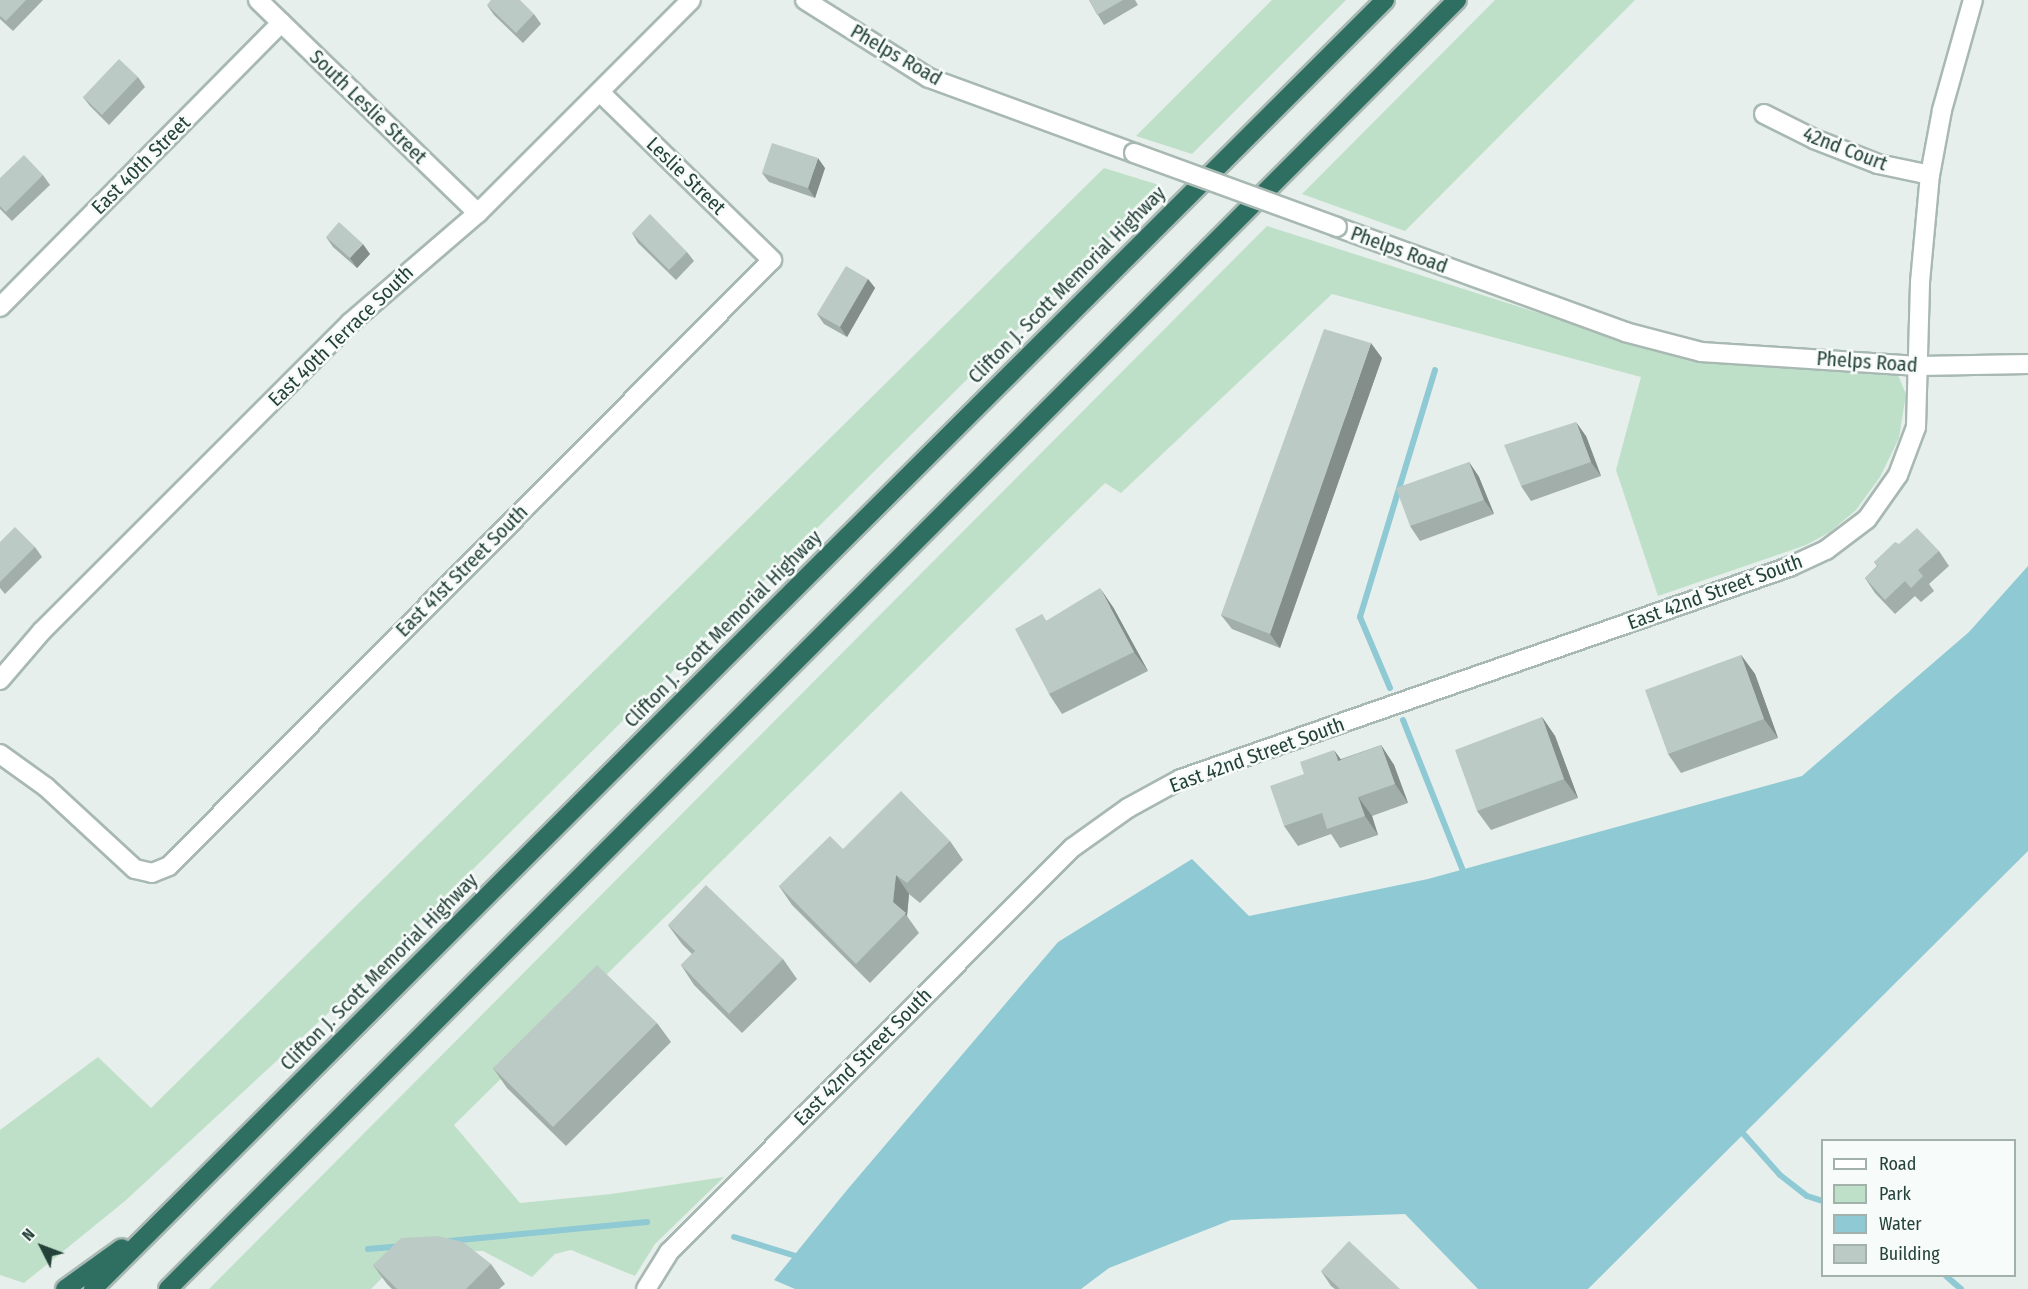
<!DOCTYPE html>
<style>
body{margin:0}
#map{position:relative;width:2028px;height:1289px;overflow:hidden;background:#e6efeb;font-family:"Fira Sans Condensed",sans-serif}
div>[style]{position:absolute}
.green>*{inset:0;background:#bfe0c8}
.water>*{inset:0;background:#8ec9d4}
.stream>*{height:6px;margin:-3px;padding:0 3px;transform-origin:3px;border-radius:3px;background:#8ec9d4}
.roads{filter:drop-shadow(2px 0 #a8b8b2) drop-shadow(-2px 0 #a8b8b2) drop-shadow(0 2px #a8b8b2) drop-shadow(0 -2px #a8b8b2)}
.minor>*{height:18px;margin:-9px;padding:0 9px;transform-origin:9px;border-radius:9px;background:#fff}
.highway>*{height:18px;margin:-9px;padding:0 9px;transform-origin:9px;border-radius:9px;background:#2f6f62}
.bridges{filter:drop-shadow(2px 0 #a8b8b2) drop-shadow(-2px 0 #a8b8b2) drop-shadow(0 2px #a8b8b2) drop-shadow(0 -2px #a8b8b2)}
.minor-bridge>*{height:18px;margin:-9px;padding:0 9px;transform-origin:9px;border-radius:9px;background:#fff}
.wall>*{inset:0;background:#a1aea9}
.shaded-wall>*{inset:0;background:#838d89}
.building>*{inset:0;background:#bbcac4}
span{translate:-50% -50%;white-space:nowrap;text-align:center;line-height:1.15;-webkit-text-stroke:5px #f7fbf9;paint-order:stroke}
.street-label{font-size:20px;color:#24423a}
.legend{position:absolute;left:1821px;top:1139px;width:195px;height:138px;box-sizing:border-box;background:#f7fbf9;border:2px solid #a3b1ad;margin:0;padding:8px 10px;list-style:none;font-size:18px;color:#24423a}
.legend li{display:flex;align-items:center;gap:12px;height:30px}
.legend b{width:30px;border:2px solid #a3b1ad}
.north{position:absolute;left:12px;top:1217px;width:60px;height:60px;-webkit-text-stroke:4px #f7fbf9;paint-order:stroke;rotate:312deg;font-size:16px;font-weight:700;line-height:24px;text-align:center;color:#24423a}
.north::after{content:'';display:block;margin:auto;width:21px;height:27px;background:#24423a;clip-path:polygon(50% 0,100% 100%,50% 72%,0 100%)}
</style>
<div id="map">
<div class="green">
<i style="clip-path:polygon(1272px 0,1346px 0,1192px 154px,1136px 136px)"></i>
<i style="clip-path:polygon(1495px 0,1635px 0,1405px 231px,1302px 194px)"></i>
<i style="clip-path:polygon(1104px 168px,1162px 186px,323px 1018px,125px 1201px,24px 1283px,0 1275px,0 1130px,98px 1057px,151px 1108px)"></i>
<i style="clip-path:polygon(1267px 226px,1629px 342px,1890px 372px,1898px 375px,1906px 394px,1899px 438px,1880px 477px,1856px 510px,1830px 532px,1806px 545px,1658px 596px,1616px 470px,1641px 377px,1332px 294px,1121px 493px,1105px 483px,454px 1125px,520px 1203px,611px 1194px,724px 1177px,655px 1244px,635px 1276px,571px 1250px,555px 1254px,532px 1277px,483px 1251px,407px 1253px,371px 1289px,209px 1289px)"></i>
</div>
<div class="water">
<i style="clip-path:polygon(2028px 566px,2028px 851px,1588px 1289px,1478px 1289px,1405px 1214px,1231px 1220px,1109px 1268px,1081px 1289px,795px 1289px,774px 1280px,847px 1190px,1058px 942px,1192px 859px,1249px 916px,1428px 879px,1802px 776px,1969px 632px)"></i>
</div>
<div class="stream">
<i style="left:1390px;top:688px;width:77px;rotate:-112.9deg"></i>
<i style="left:1360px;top:617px;width:258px;rotate:-73.1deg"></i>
<i style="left:1403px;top:720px;width:168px;rotate:68.3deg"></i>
<i style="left:1740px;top:1130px;width:60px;rotate:48.4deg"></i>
<i style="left:1780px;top:1175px;width:34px;rotate:38deg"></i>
<i style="left:1807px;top:1196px;width:16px;rotate:18deg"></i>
<i style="left:734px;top:1237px;width:68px;rotate:17.1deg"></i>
<i style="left:449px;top:1241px;width:199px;rotate:-5.5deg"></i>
<i style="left:368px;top:1249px;width:32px;rotate:-5deg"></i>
<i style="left:1946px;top:1276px;width:20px;rotate:41deg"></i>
</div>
<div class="roads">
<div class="minor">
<i style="left:258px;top:0;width:306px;rotate:44.1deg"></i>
<i style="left:805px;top:0;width:146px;rotate:32.2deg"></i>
<i style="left:929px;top:78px;width:218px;rotate:20.1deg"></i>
<i style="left:1764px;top:114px;width:56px;rotate:26.6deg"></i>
<i style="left:1814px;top:139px;width:69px;rotate:21.3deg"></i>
<i style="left:1878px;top:164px;width:53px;rotate:11.9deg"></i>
<i style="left:1337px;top:227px;width:307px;rotate:20deg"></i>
<i style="left:1625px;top:332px;width:79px;rotate:14.7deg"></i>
<i style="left:1701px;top:352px;width:218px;rotate:3.7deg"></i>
<i style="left:1919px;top:366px;width:109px;rotate:-1.1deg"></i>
<i style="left:0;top:307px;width:400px;rotate:-45.3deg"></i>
<i style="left:0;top:680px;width:65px;rotate:-49.4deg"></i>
<i style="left:42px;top:631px;width:436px;rotate:-45deg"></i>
<i style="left:350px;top:323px;width:169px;rotate:-40.7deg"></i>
<i style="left:478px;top:213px;width:301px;rotate:-45deg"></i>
<i style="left:0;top:754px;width:57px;rotate:35.7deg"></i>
<i style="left:46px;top:787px;width:121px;rotate:42.7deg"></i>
<i style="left:135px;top:869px;width:17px;rotate:13deg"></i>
<i style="left:152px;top:873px;width:18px;rotate:-22deg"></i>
<i style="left:169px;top:866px;width:855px;rotate:-45.14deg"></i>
<i style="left:772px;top:260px;width:240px;rotate:-135.7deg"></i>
<i style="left:646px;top:1289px;width:44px;rotate:-58.1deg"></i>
<i style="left:669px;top:1252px;width:571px;rotate:-45.07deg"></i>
<i style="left:1072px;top:848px;width:69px;rotate:-35.5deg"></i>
<i style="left:1128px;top:808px;width:60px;rotate:-28.7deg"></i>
<i style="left:1181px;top:779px;width:644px;rotate:-19.22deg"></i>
<i style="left:1789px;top:567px;width:41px;rotate:-24.7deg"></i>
<i style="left:1826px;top:550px;width:51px;rotate:-37.1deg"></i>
<i style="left:1867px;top:519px;width:54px;rotate:-54.8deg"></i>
<i style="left:1898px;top:475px;width:51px;rotate:-69.4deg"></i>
<i style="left:1916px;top:427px;width:145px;rotate:-88.4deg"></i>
<i style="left:1920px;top:282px;width:107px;rotate:-84.7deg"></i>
<i style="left:1930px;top:175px;width:66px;rotate:-79.5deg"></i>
<i style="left:1942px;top:110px;width:114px;rotate:-74.3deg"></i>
</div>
<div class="highway">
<i style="left:65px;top:1289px;width:70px;rotate:-35.7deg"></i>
<i style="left:93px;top:1289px;width:1825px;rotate:-44.93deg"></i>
<i style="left:168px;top:1289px;width:1823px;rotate:-45deg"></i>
</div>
</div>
<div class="bridges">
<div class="minor-bridge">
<i style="left:1134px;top:153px;width:216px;rotate:20deg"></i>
</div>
</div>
<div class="wall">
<i style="clip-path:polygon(0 0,43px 0,13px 31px,0 19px)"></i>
<i style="clip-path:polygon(1089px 0,1135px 0,1138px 5px,1104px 25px)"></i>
<i style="clip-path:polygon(487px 5px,534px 14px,541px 24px,523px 43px,494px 15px)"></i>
<i style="clip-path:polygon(138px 77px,145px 87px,109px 125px,90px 106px,83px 97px)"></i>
<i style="clip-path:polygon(825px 168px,815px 198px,769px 182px,762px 173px)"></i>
<i style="clip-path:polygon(43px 175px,50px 185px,12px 221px,0 209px,0 178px)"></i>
<i style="clip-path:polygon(632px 233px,687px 252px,694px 261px,676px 280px,638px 243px)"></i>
<i style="clip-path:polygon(326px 237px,370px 254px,357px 268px,333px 247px)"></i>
<i style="clip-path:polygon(868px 279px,875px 288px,847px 337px,824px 324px,817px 314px)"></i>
<i style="clip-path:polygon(1382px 358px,1280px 648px,1232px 629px,1221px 615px)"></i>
<i style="clip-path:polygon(1586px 436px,1601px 476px,1531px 501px,1521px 486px)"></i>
<i style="clip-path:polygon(1469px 462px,1479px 477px,1494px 514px,1420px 541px,1410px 526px)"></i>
<i style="clip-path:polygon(0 542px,35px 547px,42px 557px,5px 594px,0 588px)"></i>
<i style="clip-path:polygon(1899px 544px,1939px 551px,1949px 566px,1929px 584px,1934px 591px,1921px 602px,1915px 596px,1895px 614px,1875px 593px,1865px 578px,1877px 566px,1874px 562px)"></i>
<i style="clip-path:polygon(1113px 607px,1148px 671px,1062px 714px,1049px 694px,1042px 614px,1046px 621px)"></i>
<i style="clip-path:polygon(1741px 655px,1755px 674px,1778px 738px,1681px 773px,1668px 754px)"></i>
<i style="clip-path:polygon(1542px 717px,1555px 736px,1578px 798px,1491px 830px,1477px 811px)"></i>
<i style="clip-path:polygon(1381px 745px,1394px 765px,1408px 803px,1372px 816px,1378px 835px,1340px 848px,1331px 834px,1298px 846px,1284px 826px,1304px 774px,1341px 759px)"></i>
<i style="clip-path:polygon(950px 841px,963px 860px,920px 903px,909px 894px,907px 916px,919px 933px,870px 983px,792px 905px,779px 886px,843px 849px)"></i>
<i style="clip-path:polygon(668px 925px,783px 959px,797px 979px,742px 1033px,694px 985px,681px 965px,692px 954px,682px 944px)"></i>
<i style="clip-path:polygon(657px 1023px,671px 1042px,566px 1146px,507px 1088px,493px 1068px)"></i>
<i style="clip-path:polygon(491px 1264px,505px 1284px,499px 1289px,392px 1289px,387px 1284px,373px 1265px)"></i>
<i style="clip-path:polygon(1321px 1271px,1400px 1289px,1335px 1289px,1331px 1286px)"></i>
</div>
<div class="shaded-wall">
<i style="clip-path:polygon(818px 158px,825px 168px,815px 198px,808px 188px)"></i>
<i style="clip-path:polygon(363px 244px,370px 254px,357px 268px,350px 258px)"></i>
<i style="clip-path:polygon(868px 279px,875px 288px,847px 337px,840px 327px)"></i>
<i style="clip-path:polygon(1371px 343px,1382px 358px,1280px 648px,1270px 634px)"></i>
<i style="clip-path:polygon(1576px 422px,1586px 436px,1601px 476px,1591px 462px)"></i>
<i style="clip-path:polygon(1469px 462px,1479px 477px,1494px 514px,1484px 500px)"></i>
<i style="clip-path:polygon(1100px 588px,1113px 607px,1148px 671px,1134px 652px)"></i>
<i style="clip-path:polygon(1741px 655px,1755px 674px,1778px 738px,1764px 719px)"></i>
<i style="clip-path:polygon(1542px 717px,1555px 736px,1578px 798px,1564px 779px)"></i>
<i style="clip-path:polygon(1381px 745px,1394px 765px,1408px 803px,1395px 784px)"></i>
<i style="clip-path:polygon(1334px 750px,1348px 769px,1338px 761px)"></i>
<i style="clip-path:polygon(1358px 797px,1372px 816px,1378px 835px,1365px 816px)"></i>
<i style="clip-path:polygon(896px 875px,909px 894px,907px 916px,893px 902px)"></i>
</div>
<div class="building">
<i style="clip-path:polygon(0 0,26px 0,6px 21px,0 16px)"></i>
<i style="clip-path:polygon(491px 0,520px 0,534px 14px,516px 33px,487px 5px)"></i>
<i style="clip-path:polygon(1089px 0,1123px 0,1097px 15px)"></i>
<i style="clip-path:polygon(119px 59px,138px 77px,102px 115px,83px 97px)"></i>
<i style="clip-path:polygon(772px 143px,818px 158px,808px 188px,762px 173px)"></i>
<i style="clip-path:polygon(24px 155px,43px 175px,6px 212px,0 206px,0 178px)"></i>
<i style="clip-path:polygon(650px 214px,687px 252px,669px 270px,632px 233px)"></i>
<i style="clip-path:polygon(339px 222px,363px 244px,350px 258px,326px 237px)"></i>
<i style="clip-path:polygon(846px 266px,868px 279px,840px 327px,817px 314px)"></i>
<i style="clip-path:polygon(1324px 329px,1371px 343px,1270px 634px,1221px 615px)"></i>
<i style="clip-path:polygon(1576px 422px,1591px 462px,1521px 486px,1504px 445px)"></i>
<i style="clip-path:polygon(1469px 462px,1484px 500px,1410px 526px,1396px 488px)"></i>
<i style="clip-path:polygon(15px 527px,35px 547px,0 582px,0 542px)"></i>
<i style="clip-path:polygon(1917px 528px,1939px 551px,1918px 570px,1923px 576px,1911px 588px,1905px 581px,1885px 600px,1865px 578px,1878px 566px,1874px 562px,1895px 542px,1899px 544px)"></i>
<i style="clip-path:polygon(1100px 588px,1134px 652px,1049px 694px,1015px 629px,1042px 614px,1046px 621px)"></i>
<i style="clip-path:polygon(1741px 655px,1764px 719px,1668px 754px,1645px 690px)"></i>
<i style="clip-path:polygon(1542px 717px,1564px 779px,1477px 811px,1455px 750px)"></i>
<i style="clip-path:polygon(1381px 745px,1395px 784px,1358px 797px,1365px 816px,1327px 829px,1322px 813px,1284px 826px,1270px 786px,1304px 774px,1300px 762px,1334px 750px,1338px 761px)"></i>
<i style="clip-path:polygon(901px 791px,950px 841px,907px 883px,896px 875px,893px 902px,906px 913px,856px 964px,779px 886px,830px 836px,843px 849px)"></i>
<i style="clip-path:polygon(706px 885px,783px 959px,729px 1014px,681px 965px,695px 951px,668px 925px)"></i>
<i style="clip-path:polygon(597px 965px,657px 1023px,553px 1127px,493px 1068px)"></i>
<i style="clip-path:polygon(438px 1236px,463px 1242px,491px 1264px,466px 1289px,397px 1289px,373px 1265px,401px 1238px)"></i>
<i style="clip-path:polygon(1349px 1241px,1400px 1289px,1340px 1289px,1321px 1271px)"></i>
</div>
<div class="street-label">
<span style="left:896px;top:55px;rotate:30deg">Phelps Road</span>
<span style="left:368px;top:107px;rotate:44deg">South Leslie Street</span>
<span style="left:1845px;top:149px;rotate:21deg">42nd Court</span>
<span style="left:141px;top:165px;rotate:-45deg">East 40th Street</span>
<span style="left:686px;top:176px;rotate:44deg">Leslie Street</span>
<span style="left:1399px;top:250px;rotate:20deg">Phelps Road</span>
<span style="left:1067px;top:285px;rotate:-45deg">Clifton J. Scott Memorial Highway</span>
<span style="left:341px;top:336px;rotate:-44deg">East 40th Terrace South</span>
<span style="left:1867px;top:362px;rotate:4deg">Phelps Road</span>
<span style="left:462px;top:571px;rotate:-45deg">East 41st Street South</span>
<span style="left:1715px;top:592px;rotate:-20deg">East 42nd Street South</span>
<span style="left:723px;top:629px;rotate:-45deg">Clifton J. Scott Memorial Highway</span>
<span style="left:1257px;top:755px;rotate:-20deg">East 42nd Street South</span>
<span style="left:379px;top:972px;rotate:-45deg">Clifton J. Scott Memorial Highway</span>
<span style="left:863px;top:1057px;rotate:-45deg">East 42nd Street South</span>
</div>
<ul class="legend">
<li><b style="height:8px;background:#fff"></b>Road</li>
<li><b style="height:16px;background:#bfe0c8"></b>Park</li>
<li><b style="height:16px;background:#8ec9d4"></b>Water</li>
<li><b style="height:16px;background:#bbcac4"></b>Building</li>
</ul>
<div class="north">N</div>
</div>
